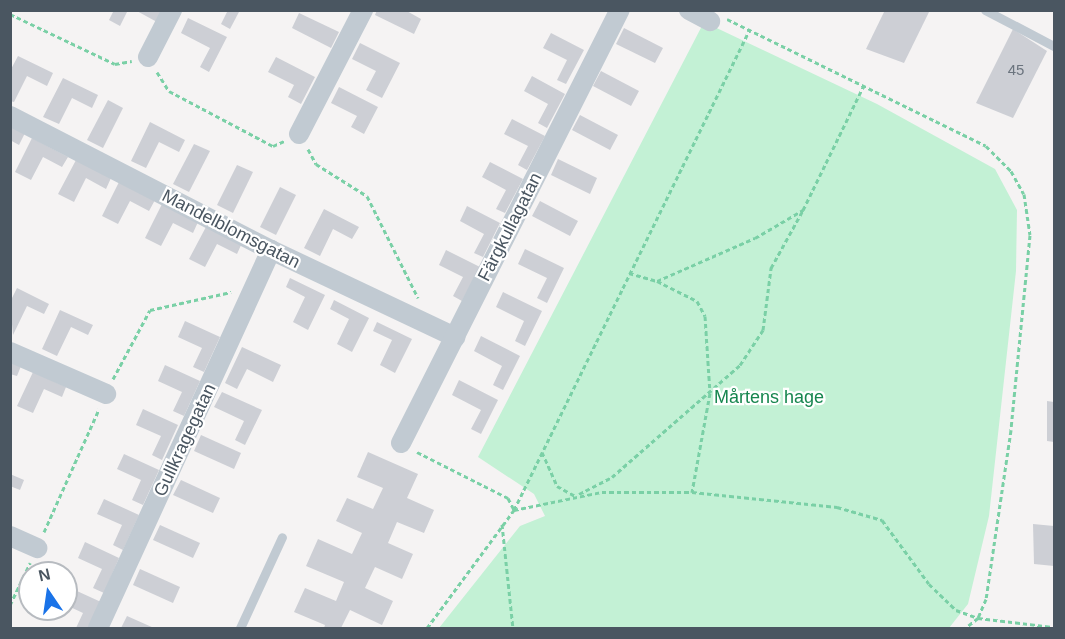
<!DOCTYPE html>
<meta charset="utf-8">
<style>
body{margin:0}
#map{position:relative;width:1065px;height:639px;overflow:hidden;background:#f5f3f3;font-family:Arial,sans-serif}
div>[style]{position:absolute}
.green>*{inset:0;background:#c3f1d5}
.building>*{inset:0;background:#cdcfd5}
.path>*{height:3px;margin-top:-1.5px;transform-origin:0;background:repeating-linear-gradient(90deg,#7ad0a6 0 4.5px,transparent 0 7.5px)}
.lane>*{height:9px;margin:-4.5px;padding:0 4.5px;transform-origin:4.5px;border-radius:4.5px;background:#c1cad2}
.street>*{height:20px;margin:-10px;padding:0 10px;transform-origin:10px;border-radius:10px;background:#c1cad2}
span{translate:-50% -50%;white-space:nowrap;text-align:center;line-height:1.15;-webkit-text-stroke:4.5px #fff;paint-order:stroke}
.number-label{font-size:15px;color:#6b747e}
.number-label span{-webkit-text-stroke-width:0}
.street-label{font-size:18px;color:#4a5661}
.park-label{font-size:18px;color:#17864f}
.frame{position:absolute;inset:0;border:12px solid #4a5661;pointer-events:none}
.north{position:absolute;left:18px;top:561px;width:60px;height:60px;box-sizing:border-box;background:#fff;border:2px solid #b7bbc0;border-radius:50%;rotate:347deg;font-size:16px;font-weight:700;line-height:24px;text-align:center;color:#4a5661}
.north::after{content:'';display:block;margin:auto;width:21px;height:27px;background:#1a73e8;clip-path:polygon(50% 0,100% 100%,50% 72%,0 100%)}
</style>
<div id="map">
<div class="green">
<i style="clip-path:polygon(704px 22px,877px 104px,995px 169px,1017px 210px,1016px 271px,989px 516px,968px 604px,949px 628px,439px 628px,520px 526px,545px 516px,534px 494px,478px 457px)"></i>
</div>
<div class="building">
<i style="clip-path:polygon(114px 10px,128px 10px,120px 26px,109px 20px)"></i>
<i style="clip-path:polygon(135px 10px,164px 10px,157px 22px)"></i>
<i style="clip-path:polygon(228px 10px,240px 10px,230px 29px,221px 24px)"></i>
<i style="clip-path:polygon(377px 10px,405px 10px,421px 19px,414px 34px,375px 15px)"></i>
<i style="clip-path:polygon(885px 10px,930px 10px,904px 63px,866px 49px)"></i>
<i style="clip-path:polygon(299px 13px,339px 32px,331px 48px,292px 28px)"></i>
<i style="clip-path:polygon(188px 18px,227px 37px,209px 72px,200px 67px,210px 48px,181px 33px)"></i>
<i style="clip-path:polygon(624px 28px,663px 48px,655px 63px,616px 44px)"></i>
<i style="clip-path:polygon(1013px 29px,1047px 51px,1013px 118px,976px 103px)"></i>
<i style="clip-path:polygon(551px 33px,584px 50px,566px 84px,557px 80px,567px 60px,543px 48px)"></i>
<i style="clip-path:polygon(360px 43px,400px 63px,382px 98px,366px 90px,376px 71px,352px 59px)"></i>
<i style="clip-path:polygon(18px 56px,53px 73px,47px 86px,27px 76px,14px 102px,10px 101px,10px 71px)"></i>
<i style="clip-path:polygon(276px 57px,315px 77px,301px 104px,288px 97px,294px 85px,268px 72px)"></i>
<i style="clip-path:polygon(601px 71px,639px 91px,631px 106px,593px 86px)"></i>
<i style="clip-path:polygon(532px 76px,565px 94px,547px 128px,538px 123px,548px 104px,524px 91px)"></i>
<i style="clip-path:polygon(63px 78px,98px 95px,92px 108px,72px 98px,59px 124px,43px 117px)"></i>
<i style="clip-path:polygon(339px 87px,378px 107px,364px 134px,351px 127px,357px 116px,331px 103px)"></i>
<i style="clip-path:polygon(108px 100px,123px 108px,103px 148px,87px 140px)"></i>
<i style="clip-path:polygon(580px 115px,618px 135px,610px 150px,572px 130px)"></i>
<i style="clip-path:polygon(512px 119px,545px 136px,527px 170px,518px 165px,528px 146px,504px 134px)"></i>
<i style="clip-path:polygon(150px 122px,185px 140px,179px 152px,159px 142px,146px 168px,131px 161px)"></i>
<i style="clip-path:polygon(10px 126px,25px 133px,19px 145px,10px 140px)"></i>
<i style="clip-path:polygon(32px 138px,68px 157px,62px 167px,43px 157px,31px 180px,15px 172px)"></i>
<i style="clip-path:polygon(194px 144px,210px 151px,189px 192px,173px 184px)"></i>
<i style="clip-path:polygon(558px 159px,597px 178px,590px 194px,551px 175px)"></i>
<i style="clip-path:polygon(76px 160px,111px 178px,106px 189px,86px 178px,74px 202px,58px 194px)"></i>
<i style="clip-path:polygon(490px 162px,523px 179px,505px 213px,496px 209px,506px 190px,482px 177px)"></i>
<i style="clip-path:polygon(237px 165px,253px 172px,233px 213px,217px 205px)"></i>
<i style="clip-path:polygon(119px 182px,155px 200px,149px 211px,130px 201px,118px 224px,102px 216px)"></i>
<i style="clip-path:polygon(280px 187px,296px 195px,276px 235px,260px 227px)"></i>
<i style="clip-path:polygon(540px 201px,578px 221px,570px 236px,532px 216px)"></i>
<i style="clip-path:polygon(162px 204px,198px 222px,193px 233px,173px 223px,161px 246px,145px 238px)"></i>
<i style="clip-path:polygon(467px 206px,500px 223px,483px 257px,474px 253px,484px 234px,460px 221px)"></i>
<i style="clip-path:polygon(324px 209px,359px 227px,352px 239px,333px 229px,320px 256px,304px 248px)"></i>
<i style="clip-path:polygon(207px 225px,242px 243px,237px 254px,217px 244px,205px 267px,189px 259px)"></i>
<i style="clip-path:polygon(525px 249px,564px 268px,547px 303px,537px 298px,547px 278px,518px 264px)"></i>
<i style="clip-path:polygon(446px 250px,480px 267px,462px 301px,453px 296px,463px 277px,439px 265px)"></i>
<i style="clip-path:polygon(290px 278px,325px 295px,308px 330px,293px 322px,305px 297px,286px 287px)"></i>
<i style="clip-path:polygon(17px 288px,49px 304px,44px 314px,27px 306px,13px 335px,10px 302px)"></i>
<i style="clip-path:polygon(503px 292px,542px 311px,525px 346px,515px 341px,524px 321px,496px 307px)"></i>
<i style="clip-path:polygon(334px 300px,369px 318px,352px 352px,337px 344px,349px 319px,330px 309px)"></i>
<i style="clip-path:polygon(60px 310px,93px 325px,88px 335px,71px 327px,57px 356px,42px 349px)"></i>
<i style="clip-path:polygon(185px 321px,220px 337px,204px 372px,193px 367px,202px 348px,178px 337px)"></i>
<i style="clip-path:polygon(377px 322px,412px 339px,395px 373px,380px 365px,392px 340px,373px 331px)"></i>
<i style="clip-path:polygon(481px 336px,520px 356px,503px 390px,493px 385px,502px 366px,474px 351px)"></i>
<i style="clip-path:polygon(242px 347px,281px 365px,273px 382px,247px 369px,237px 389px,225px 383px)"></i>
<i style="clip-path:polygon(10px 361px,21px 366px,17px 376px,10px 374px)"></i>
<i style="clip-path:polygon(165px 365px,200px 381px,184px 416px,173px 411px,182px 392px,158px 381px)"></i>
<i style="clip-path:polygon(33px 372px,66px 387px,62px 397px,44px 389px,33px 413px,17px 406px)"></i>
<i style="clip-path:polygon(459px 380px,498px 400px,481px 434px,471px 429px,481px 410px,452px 395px)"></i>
<i style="clip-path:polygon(222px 392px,262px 410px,245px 445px,235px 440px,244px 421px,214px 407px)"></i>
<i style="clip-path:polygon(1047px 401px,1054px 402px,1054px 442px,1047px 441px)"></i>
<i style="clip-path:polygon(143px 409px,178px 425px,162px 460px,152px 455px,161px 436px,136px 425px)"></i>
<i style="clip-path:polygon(201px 435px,241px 453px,234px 469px,194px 451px)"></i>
<i style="clip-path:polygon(368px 452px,418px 474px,407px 498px,434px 510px,424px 533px,397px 522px,388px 543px,413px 554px,402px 579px,375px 567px,365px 588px,393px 601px,382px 625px,350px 610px,341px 628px,324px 628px,325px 625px,294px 612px,305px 588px,336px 601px,344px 582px,306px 566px,318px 539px,352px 554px,362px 533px,336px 521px,347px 498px,373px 509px,383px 488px,357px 477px)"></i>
<i style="clip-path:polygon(124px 454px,159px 470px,143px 505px,132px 500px,141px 480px,117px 469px)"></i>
<i style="clip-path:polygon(10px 474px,24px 480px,20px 490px,10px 486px)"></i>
<i style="clip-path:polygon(181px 480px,220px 498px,213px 513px,173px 495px)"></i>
<i style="clip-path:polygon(104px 499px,139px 515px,123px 550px,113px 545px,122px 525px,97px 514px)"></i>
<i style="clip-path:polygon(1033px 524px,1054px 526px,1054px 566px,1034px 564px)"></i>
<i style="clip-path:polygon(160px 525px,200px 543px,193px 558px,153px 540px)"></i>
<i style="clip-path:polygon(85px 542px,119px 558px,104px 593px,93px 588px,102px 569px,78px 558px)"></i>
<i style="clip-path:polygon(140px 569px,180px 587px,173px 603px,133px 585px)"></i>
<i style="clip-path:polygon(66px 586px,101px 602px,89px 628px,76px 628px,83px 613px,66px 605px)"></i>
<i style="clip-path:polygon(127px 616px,154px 628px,121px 628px)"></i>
</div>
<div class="path">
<i style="left:10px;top:14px;width:116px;rotate:25.5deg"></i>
<i style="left:115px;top:64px;width:17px;rotate:-10deg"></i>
<i style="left:727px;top:19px;width:288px;rotate:26.1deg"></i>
<i style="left:986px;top:146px;width:35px;rotate:45deg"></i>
<i style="left:1011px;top:171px;width:26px;rotate:61deg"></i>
<i style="left:1024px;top:194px;width:41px;rotate:81.7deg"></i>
<i style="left:1030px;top:235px;width:196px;rotate:95.6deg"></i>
<i style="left:1011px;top:430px;width:171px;rotate:98.4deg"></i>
<i style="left:986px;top:599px;width:21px;rotate:113deg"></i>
<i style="left:978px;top:618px;width:16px;rotate:142deg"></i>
<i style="left:157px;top:72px;width:22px;rotate:58deg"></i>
<i style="left:169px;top:91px;width:118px;rotate:27.9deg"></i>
<i style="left:273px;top:146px;width:12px;rotate:-24deg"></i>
<i style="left:308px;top:149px;width:17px;rotate:62deg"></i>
<i style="left:316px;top:164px;width:60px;rotate:32.1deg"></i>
<i style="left:367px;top:196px;width:114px;rotate:63.4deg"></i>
<i style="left:629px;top:273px;width:29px;rotate:16deg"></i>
<i style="left:657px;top:281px;width:107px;rotate:-23.7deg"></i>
<i style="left:755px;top:238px;width:56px;rotate:-30.3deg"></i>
<i style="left:803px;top:210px;width:139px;rotate:-64deg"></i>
<i style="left:657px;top:281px;width:45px;rotate:26.6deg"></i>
<i style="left:697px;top:301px;width:17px;rotate:62deg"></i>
<i style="left:705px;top:316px;width:77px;rotate:86.3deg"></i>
<i style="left:710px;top:393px;width:101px;rotate:100.3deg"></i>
<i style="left:113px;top:379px;width:78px;rotate:-61.8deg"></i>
<i style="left:150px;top:310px;width:83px;rotate:-12.5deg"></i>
<i style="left:417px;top:452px;width:102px;rotate:26.8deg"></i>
<i style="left:508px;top:498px;width:13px;rotate:63deg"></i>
<i style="left:542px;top:452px;width:37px;rotate:66deg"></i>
<i style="left:557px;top:486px;width:21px;rotate:29deg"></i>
<i style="left:579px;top:494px;width:37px;rotate:-27deg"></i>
<i style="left:612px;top:477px;width:170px;rotate:-41.2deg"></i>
<i style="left:740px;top:365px;width:42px;rotate:-56.7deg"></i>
<i style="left:763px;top:330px;width:63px;rotate:-82.6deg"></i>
<i style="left:771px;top:268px;width:66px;rotate:-61.1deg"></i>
<i style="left:514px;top:510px;width:90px;rotate:-11.6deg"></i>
<i style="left:602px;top:492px;width:90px"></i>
<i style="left:692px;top:492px;width:146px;rotate:5.9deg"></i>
<i style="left:837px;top:507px;width:47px;rotate:16.1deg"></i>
<i style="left:882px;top:520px;width:79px;rotate:53.7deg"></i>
<i style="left:929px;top:584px;width:37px;rotate:44deg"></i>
<i style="left:956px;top:610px;width:23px;rotate:20deg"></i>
<i style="left:978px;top:618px;width:77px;rotate:6.8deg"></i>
<i style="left:502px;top:524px;width:105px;rotate:84deg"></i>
<i style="left:44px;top:532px;width:135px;rotate:-65.9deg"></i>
<i style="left:10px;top:605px;width:47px;rotate:-64.5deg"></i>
<i style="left:427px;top:628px;width:147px;rotate:-53.6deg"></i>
<i style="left:514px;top:510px;width:536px;rotate:-63.87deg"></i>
</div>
<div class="lane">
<i style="left:985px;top:10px;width:78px;rotate:27.6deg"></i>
<i style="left:240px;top:628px;width:100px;rotate:-65.2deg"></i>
</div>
<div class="street">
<i style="left:689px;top:10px;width:24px;rotate:28deg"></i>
<i style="left:148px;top:57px;width:53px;rotate:-62.9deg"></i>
<i style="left:10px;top:116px;width:293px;rotate:27.2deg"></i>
<i style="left:271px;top:250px;width:204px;rotate:25.3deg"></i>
<i style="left:299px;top:134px;width:140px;rotate:-62.7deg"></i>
<i style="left:10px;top:352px;width:105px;rotate:23.6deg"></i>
<i style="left:401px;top:443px;width:485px;rotate:-63.2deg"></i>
<i style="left:10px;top:536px;width:30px;rotate:24deg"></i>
<i style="left:98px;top:628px;width:416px;rotate:-65.4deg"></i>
</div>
<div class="number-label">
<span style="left:1016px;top:70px">45</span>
</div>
<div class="street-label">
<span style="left:510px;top:227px;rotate:-63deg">Färgkullagatan</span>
<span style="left:231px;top:229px;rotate:27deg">Mandelblomsgatan</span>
<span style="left:185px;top:440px;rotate:-65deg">Gullkragegatan</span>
</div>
<div class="park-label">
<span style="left:769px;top:397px">Mårtens hage</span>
</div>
<div class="frame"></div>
<div class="north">N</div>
</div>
